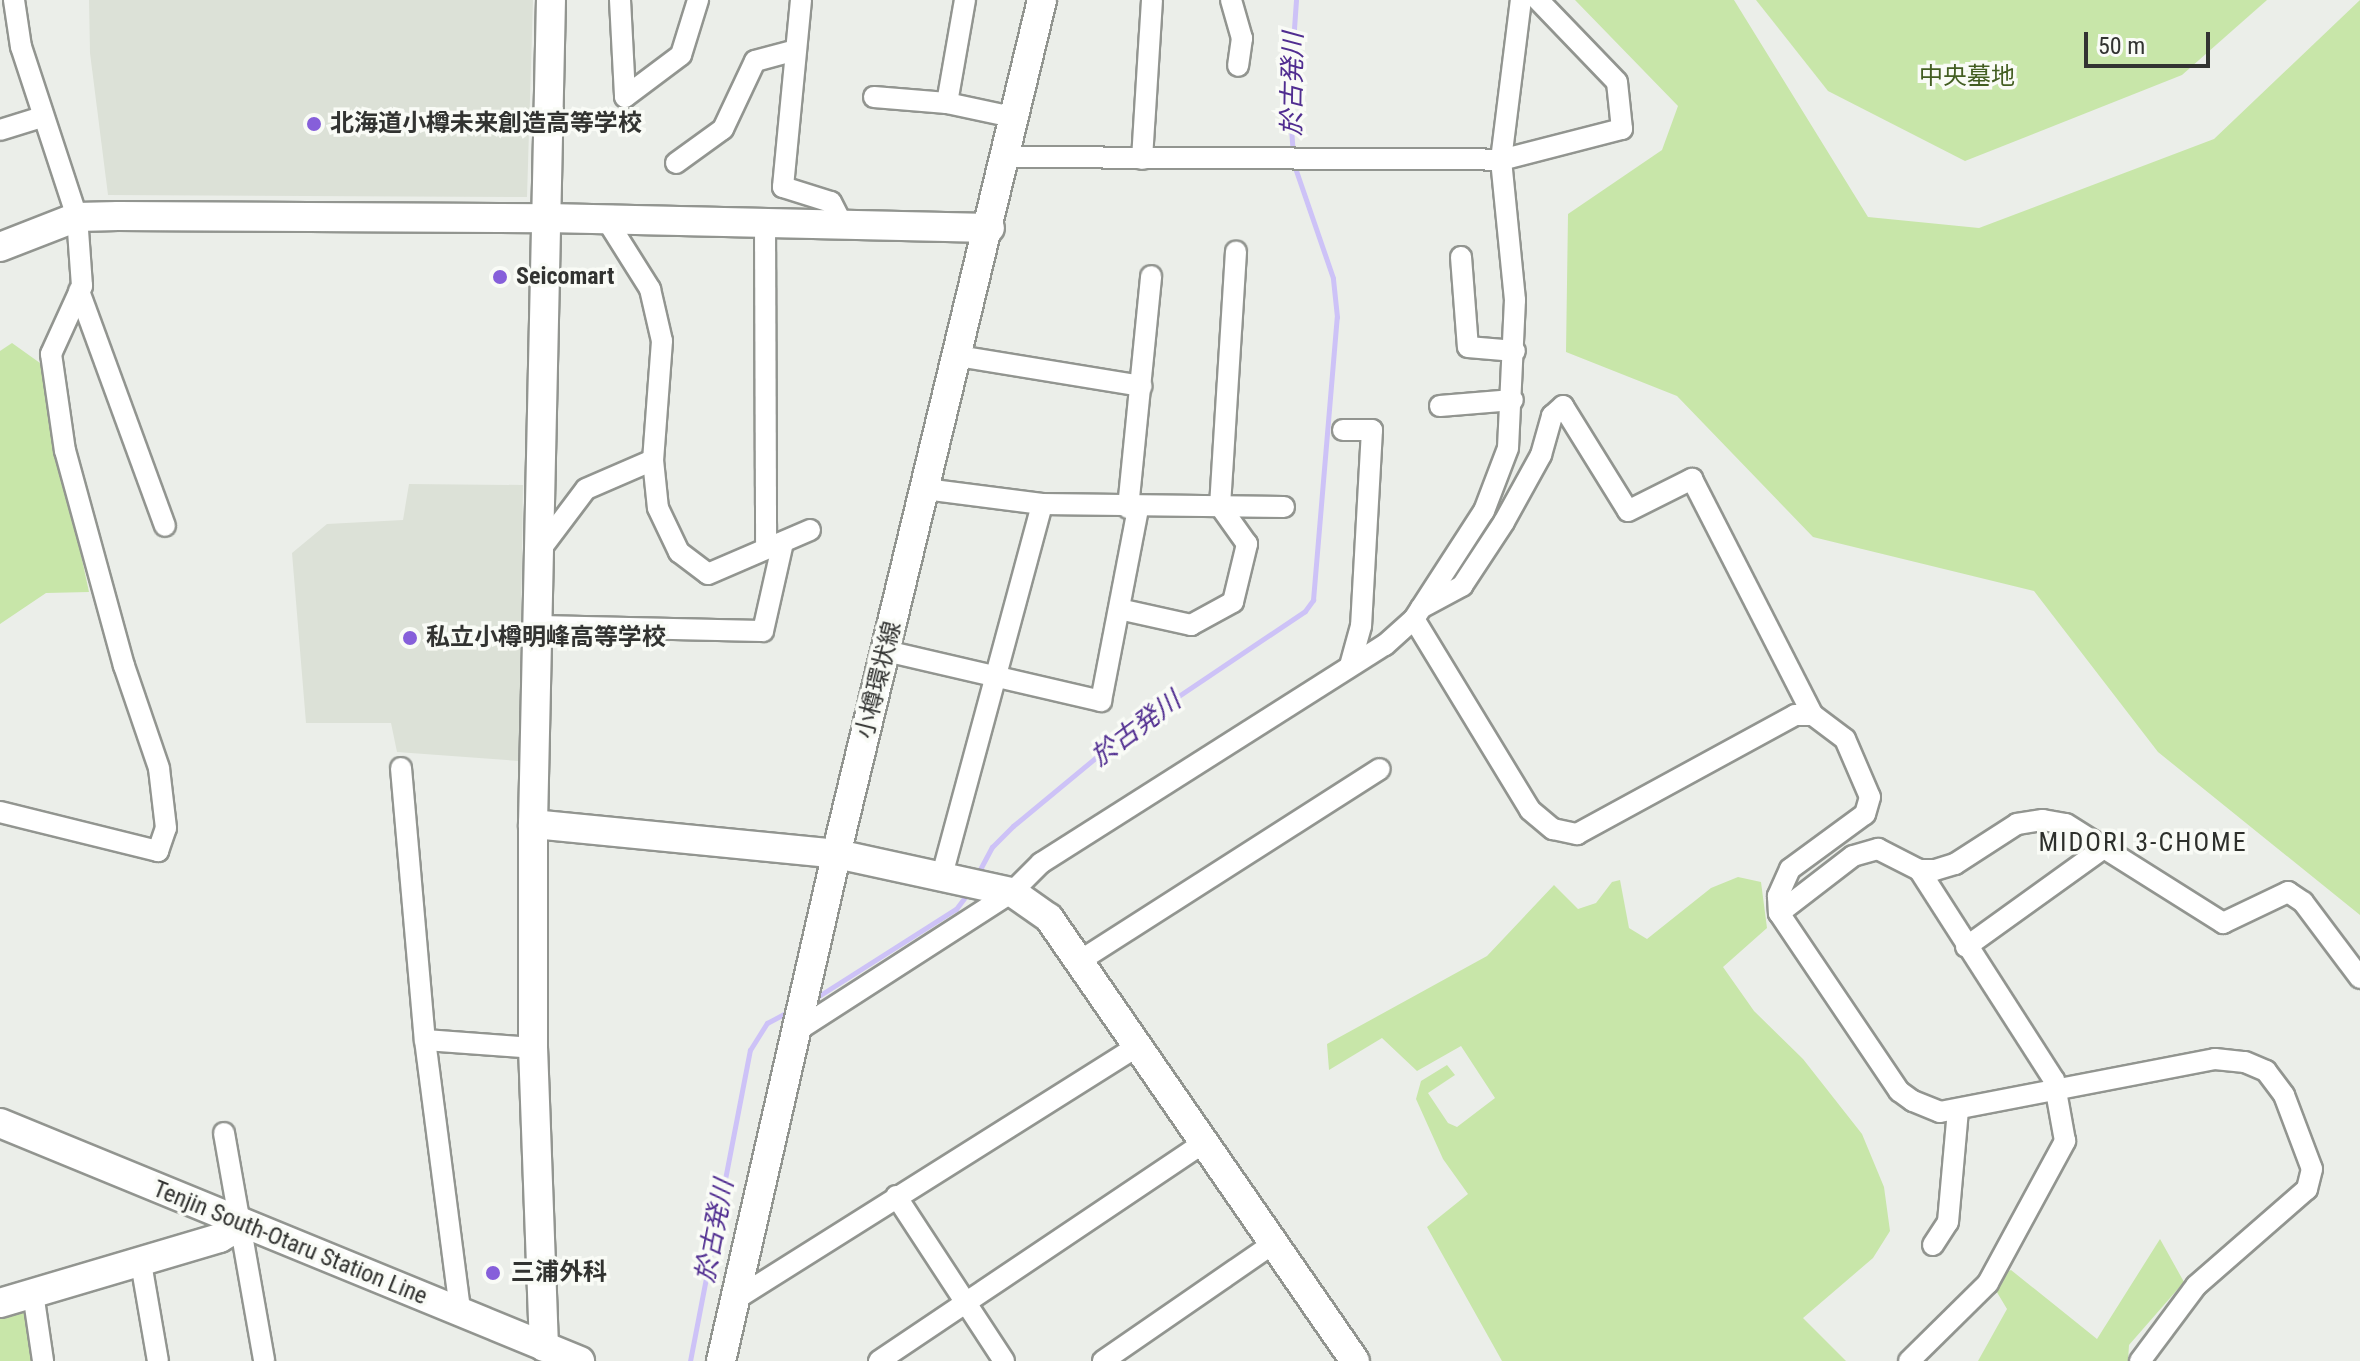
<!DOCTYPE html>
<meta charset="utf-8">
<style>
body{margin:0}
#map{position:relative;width:2360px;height:1361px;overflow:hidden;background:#ebeee9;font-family:"Roboto Condensed","Noto Sans JP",sans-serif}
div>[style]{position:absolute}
.built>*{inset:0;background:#dce1d7}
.green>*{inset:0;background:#c8e6a9}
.stream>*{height:5px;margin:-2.5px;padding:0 2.5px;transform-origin:2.5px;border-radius:2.5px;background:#cdc2f7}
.roads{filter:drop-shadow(2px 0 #929590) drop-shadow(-2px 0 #929590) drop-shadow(0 2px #929590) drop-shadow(0 -2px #929590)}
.street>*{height:20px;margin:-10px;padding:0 10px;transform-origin:10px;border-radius:10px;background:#fff}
.secondary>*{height:28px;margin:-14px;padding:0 14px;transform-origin:14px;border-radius:14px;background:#fff}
.dots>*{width:22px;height:22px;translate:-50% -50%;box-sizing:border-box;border:4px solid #f9fbf6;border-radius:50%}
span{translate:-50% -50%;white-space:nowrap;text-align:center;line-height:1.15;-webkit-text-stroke:7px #f9fbf6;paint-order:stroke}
.park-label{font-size:24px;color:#435e22}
.poi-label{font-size:24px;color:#323331;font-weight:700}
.left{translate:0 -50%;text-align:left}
.street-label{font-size:24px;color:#323331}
.water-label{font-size:26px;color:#502d90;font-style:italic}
.neighbourhood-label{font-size:26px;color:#2e302c;letter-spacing:2px}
.scale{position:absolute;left:2084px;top:32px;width:126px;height:36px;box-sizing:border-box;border:4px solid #323331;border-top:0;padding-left:10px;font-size:24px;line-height:28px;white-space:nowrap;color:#323331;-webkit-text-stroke:6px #f9fbf6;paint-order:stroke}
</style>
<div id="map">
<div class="built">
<i style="clip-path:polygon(89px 0,533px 0,527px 197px,108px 195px,90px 53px)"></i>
<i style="clip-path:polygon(409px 484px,523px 485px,519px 761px,397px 752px,391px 723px,306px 723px,292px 553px,327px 524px,403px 520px)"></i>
</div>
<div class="green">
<i style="clip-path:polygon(1575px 0,1734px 0,1868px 217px,1979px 228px,2214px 139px,2360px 0,2360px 915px,2158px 752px,2034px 591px,1813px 537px,1677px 396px,1566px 352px,1568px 214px,1662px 150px,1678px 106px)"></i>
<i style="clip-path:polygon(1756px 0,2267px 0,2182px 75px,1965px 161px,1828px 91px)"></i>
<i style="clip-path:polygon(12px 343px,40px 363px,89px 592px,46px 593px,0 624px,0 351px)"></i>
<i style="clip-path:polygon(1738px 877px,1761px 882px,1767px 928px,1723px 967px,1754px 1011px,1803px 1059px,1862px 1134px,1884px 1187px,1890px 1231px,1873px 1258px,1803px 1318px,1846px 1361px,1502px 1361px,1427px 1227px,1468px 1194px,1443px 1159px,1416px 1099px,1421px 1081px,1447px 1065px,1455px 1075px,1428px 1093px,1448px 1123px,1457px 1127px,1495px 1098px,1461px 1046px,1417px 1071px,1382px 1038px,1329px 1070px,1327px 1044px,1487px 956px,1554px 885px,1578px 909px,1596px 903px,1612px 882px,1620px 880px,1629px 928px,1647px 939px,1711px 888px)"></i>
<i style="clip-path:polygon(2160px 1239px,2184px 1282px,2129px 1345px,2128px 1361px,1978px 1361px,2007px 1309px,1995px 1289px,1999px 1275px,2011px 1270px,2097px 1339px)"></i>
<i style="clip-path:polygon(33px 1293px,42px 1361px,0 1361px,0 1304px)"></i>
</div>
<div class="stream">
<i style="left:1293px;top:155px;width:55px;rotate:-94.2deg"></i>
<i style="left:1289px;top:100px;width:100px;rotate:-86deg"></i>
<i style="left:977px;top:875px;width:32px;rotate:-62deg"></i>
<i style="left:992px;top:847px;width:30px;rotate:-45deg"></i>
<i style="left:1013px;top:826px;width:157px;rotate:-39.6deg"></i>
<i style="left:1134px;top:726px;width:206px;rotate:-33.9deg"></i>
<i style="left:1305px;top:611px;width:14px;rotate:-54deg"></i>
<i style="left:1313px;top:600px;width:284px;rotate:-85.2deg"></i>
<i style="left:1337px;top:317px;width:39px;rotate:-96deg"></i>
<i style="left:1333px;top:278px;width:120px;rotate:-109deg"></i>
<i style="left:814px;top:999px;width:168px;rotate:-32.4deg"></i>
<i style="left:956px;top:909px;width:21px;rotate:-53deg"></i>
<i style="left:690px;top:1361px;width:317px;rotate:-79.1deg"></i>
<i style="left:750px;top:1050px;width:32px;rotate:-58deg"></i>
<i style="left:767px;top:1023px;width:27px;rotate:-28deg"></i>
</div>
<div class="roads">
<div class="street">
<i style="left:620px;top:0;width:97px;rotate:87deg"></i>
<i style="left:625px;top:97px;width:70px;rotate:-36.9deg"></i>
<i style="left:681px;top:55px;width:58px;rotate:-72.8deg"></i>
<i style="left:801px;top:0;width:188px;rotate:95.5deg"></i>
<i style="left:783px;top:187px;width:50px;rotate:17.4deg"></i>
<i style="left:831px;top:202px;width:25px;rotate:63deg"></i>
<i style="left:1231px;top:0;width:40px;rotate:74deg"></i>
<i style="left:1242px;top:38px;width:28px;rotate:98deg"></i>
<i style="left:874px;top:97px;width:73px;rotate:4.7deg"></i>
<i style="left:947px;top:103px;width:67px;rotate:12deg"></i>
<i style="left:947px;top:103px;width:105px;rotate:-80.1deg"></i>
<i style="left:0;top:130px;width:44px;rotate:-17.2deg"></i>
<i style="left:1005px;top:157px;width:496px;rotate:0.3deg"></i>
<i style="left:1501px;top:160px;width:125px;rotate:-14.4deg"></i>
<i style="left:1622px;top:129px;width:47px;rotate:-96.1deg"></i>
<i style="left:1617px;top:82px;width:114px;rotate:-133.9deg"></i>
<i style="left:1142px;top:159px;width:159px;rotate:-86.4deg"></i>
<i style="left:676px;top:163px;width:58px;rotate:-35.9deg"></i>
<i style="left:723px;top:129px;width:75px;rotate:-64.8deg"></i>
<i style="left:755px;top:61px;width:42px;rotate:-15deg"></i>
<i style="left:606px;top:219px;width:83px;rotate:57.8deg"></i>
<i style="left:650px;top:289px;width:53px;rotate:77deg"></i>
<i style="left:662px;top:341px;width:119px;rotate:94.3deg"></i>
<i style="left:653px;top:460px;width:48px;rotate:84.1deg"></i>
<i style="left:658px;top:508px;width:49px;rotate:64.5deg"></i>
<i style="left:679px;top:552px;width:36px;rotate:37deg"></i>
<i style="left:708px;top:574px;width:111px;rotate:-23.3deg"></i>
<i style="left:765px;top:224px;width:324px;rotate:89.8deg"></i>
<i style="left:1461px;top:257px;width:90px;rotate:85.6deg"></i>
<i style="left:1468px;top:347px;width:47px;rotate:4.9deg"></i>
<i style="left:79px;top:291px;width:250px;rotate:69.9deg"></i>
<i style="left:958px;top:356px;width:186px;rotate:9.3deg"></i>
<i style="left:1440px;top:406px;width:73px;rotate:-4.7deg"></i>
<i style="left:1343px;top:430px;width:29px"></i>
<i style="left:1372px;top:430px;width:196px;rotate:93.2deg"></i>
<i style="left:1361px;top:626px;width:41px;rotate:105.4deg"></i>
<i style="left:925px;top:489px;width:118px;rotate:7.3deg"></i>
<i style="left:1042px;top:504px;width:242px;rotate:0.7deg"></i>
<i style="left:1128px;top:508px;width:233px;rotate:-84.3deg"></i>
<i style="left:540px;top:550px;width:76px;rotate:-53deg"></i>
<i style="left:586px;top:489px;width:73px;rotate:-23.4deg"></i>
<i style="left:1421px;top:608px;width:47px;rotate:-28.2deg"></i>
<i style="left:1462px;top:586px;width:77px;rotate:-56.7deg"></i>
<i style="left:1504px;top:522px;width:77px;rotate:-61.1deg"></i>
<i style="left:1541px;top:455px;width:41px;rotate:-74.2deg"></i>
<i style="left:1552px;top:416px;width:15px;rotate:-42deg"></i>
<i style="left:1563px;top:406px;width:123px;rotate:58.2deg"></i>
<i style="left:1628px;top:511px;width:72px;rotate:-26.6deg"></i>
<i style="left:1692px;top:479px;width:265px;rotate:62.9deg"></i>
<i style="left:1119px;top:609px;width:74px;rotate:12.5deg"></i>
<i style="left:1191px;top:625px;width:48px;rotate:-28.7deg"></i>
<i style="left:1233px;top:602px;width:60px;rotate:-76.4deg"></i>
<i style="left:1247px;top:544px;width:47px;rotate:-125.4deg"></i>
<i style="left:1220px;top:506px;width:255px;rotate:-86.4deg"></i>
<i style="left:1414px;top:619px;width:223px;rotate:58.7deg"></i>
<i style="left:1530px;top:810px;width:30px;rotate:40deg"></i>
<i style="left:1553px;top:829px;width:25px;rotate:12deg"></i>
<i style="left:1577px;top:834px;width:248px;rotate:-28.6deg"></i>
<i style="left:1795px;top:715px;width:18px"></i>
<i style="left:1813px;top:715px;width:40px;rotate:37deg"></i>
<i style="left:1845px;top:739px;width:63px;rotate:66.7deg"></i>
<i style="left:1870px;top:797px;width:18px;rotate:106deg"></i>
<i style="left:1865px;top:814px;width:93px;rotate:143.7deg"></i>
<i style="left:1790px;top:869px;width:30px;rotate:114deg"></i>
<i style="left:1778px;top:896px;width:17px;rotate:87deg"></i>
<i style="left:1779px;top:913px;width:215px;rotate:56deg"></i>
<i style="left:1899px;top:1091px;width:17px;rotate:36deg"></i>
<i style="left:1913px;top:1101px;width:29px;rotate:22deg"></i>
<i style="left:1940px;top:1112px;width:280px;rotate:-10.9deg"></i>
<i style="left:2215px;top:1059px;width:30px;rotate:6deg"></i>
<i style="left:2245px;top:1062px;width:23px;rotate:23deg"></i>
<i style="left:2266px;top:1071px;width:30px;rotate:53deg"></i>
<i style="left:2284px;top:1095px;width:79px;rotate:69.3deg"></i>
<i style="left:2312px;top:1169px;width:21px;rotate:104deg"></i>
<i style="left:2307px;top:1189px;width:147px;rotate:138.9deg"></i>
<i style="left:2196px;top:1286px;width:94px;rotate:126.7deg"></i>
<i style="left:539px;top:626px;width:224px;rotate:1.3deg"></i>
<i style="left:763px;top:631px;width:91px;rotate:-77.3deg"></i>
<i style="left:886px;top:651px;width:221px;rotate:13.1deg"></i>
<i style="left:1101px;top:701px;width:197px;rotate:-79.1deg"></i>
<i style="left:401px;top:768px;width:273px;rotate:85deg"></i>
<i style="left:425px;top:1040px;width:273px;rotate:82.6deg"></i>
<i style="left:0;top:812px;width:163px;rotate:13.9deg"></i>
<i style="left:158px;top:851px;width:24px;rotate:-71deg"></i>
<i style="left:166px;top:828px;width:60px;rotate:-96.7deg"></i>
<i style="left:159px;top:768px;width:108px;rotate:-108.9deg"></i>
<i style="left:124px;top:666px;width:223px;rotate:-105.3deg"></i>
<i style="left:65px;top:451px;width:98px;rotate:-98.2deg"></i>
<i style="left:51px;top:354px;width:75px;rotate:-65.5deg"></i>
<i style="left:82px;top:286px;width:69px;rotate:-94.1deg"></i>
<i style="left:77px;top:217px;width:179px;rotate:-108.2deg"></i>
<i style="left:21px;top:47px;width:48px;rotate:-98.5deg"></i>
<i style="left:941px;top:879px;width:388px;rotate:-74.9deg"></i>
<i style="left:1779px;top:913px;width:93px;rotate:-37.6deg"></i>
<i style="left:1853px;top:856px;width:26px;rotate:-16deg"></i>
<i style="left:1878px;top:849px;width:46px;rotate:27.1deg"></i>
<i style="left:1919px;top:870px;width:16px"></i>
<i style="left:1935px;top:870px;width:21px;rotate:-17deg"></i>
<i style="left:1955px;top:864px;width:74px;rotate:-32.8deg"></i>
<i style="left:2017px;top:824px;width:26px;rotate:-9deg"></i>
<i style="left:2043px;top:820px;width:23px;rotate:10deg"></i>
<i style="left:2066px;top:824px;width:186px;rotate:32.2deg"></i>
<i style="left:2223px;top:923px;width:72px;rotate:-25.5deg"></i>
<i style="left:2288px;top:892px;width:18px;rotate:34deg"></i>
<i style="left:2303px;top:902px;width:95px;rotate:53.1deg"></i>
<i style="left:1966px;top:947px;width:171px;rotate:-35.7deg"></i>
<i style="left:1078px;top:962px;width:358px;rotate:-32.6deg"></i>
<i style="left:798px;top:1030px;width:255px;rotate:-32.8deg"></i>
<i style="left:1012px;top:892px;width:41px;rotate:-45deg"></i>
<i style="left:1041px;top:863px;width:407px;rotate:-32.4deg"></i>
<i style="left:1385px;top:645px;width:39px;rotate:-42deg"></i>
<i style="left:1414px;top:619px;width:129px;rotate:-57.1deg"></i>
<i style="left:1484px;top:511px;width:67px;rotate:-69.1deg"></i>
<i style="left:1508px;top:448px;width:148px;rotate:-87.3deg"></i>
<i style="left:1515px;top:300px;width:141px;rotate:-95.7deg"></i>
<i style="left:1501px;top:160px;width:161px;rotate:-82.9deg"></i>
<i style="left:425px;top:1040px;width:108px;rotate:4.2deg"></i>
<i style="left:224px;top:1133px;width:231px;rotate:80deg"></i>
<i style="left:896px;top:1196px;width:197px;rotate:56.8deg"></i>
<i style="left:1933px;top:1245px;width:27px;rotate:-57deg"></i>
<i style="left:1948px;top:1222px;width:113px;rotate:-84.9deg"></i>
<i style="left:141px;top:1263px;width:99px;rotate:80.2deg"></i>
<i style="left:33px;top:1293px;width:69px;rotate:81.6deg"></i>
<i style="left:736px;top:1299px;width:471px;rotate:-32.2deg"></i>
<i style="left:879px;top:1361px;width:393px;rotate:-33.9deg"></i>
<i style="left:1103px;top:1361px;width:208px;rotate:-34.6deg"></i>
<i style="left:1909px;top:1361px;width:111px;rotate:-44.6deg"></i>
<i style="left:1988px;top:1283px;width:162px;rotate:-61.5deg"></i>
<i style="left:2065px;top:1141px;width:62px;rotate:-100.2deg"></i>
<i style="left:2054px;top:1080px;width:250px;rotate:-122.7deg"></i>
</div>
<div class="secondary">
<i style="left:0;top:247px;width:83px;rotate:-21.3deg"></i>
<i style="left:77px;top:217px;width:41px;rotate:-1.4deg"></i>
<i style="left:118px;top:216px;width:429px;rotate:0.3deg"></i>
<i style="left:547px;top:218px;width:443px;rotate:1.3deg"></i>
<i style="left:533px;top:824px;width:305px;rotate:5.6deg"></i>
<i style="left:837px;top:854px;width:179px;rotate:12.3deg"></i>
<i style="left:1012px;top:892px;width:45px;rotate:35.1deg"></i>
<i style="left:1049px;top:918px;width:538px;rotate:55.37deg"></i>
<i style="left:0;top:1123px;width:627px;rotate:22.31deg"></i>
<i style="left:0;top:1303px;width:229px;rotate:-16.5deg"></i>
<i style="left:220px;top:1238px;width:26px;rotate:-32deg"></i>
<i style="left:544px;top:1347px;width:299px;rotate:-92.1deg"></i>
<i style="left:533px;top:1048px;width:224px;rotate:-90deg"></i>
<i style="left:533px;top:824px;width:824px;rotate:-88.75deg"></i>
<i style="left:721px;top:1361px;width:540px;rotate:-77.17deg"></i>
<i style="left:841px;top:834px;width:858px;rotate:-76.45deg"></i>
</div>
</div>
<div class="dots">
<i style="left:314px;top:124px;background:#865fda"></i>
<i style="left:500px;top:277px;background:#865fda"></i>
<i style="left:410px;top:638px;background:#865fda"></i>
<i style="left:493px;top:1273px;background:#865fda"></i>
</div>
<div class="park-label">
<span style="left:1967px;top:77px">中央墓地</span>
</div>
<div class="poi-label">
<span class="left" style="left:330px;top:124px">北海道小樽未来創造高等学校</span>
<span class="left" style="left:516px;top:277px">Seicomart</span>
<span class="left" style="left:426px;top:638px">私立小樽明峰高等学校</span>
<span class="left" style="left:511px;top:1273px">三浦外科</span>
</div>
<div class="street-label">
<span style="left:879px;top:680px;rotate:-76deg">小樽環状線</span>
<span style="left:290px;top:1243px;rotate:22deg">Tenjin South-Otaru Station Line</span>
</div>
<div class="water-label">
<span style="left:1293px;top:84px;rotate:-89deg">於古発川</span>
<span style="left:1136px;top:729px;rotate:-37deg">於古発川</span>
<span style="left:715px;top:1231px;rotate:-79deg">於古発川</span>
</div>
<div class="neighbourhood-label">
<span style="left:2143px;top:843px">MIDORI 3-CHOME</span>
</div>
<div class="scale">50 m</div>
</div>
